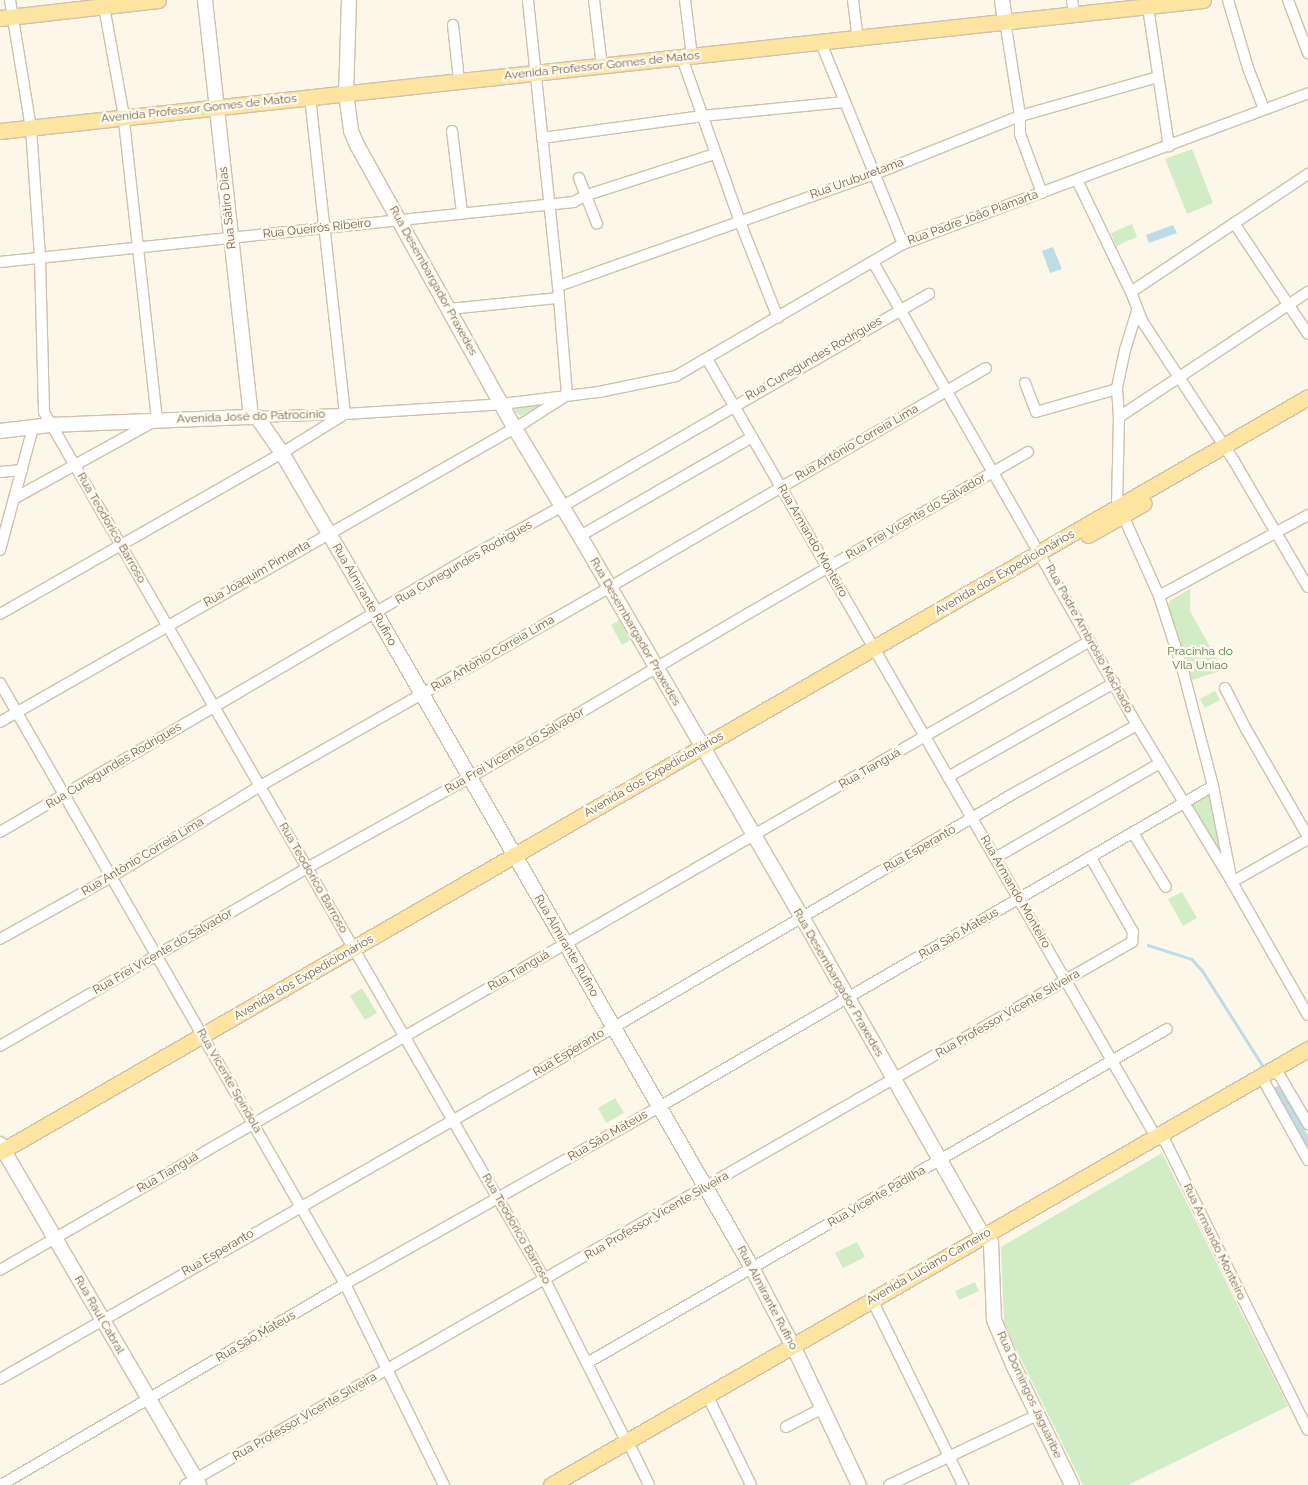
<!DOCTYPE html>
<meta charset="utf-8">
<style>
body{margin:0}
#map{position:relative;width:1308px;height:1485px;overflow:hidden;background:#fdf7e9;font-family:Raleway,sans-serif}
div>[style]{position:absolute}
.green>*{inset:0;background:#d2ecc6}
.water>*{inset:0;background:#bcdde8}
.stream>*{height:2.5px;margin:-1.25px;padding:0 1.25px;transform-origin:1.25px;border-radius:1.25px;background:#bcdde8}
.roads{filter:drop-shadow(1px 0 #d0c0ad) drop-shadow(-1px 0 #d0c0ad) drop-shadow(0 1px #d0c0ad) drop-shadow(0 -1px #d0c0ad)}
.street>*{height:10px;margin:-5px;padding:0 5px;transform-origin:5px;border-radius:5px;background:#fff}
.secondary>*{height:14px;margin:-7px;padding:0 7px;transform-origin:7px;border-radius:7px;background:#fff}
.primary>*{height:15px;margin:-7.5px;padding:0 7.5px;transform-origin:7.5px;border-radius:7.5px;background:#fde4a1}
span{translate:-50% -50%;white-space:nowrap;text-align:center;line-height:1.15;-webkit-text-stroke:4.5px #fffbf0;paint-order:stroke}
.street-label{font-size:12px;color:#79604b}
.park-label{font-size:12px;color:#4e8042}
</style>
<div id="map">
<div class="green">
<i style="clip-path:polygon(1192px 149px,1213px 203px,1187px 214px,1165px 159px)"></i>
<i style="clip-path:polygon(1132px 224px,1137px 237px,1116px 246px,1111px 233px)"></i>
<i style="clip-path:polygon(543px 404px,521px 416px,514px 412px,516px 407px)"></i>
<i style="clip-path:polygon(1190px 589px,1190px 611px,1223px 670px,1192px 680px,1168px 605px,1170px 601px)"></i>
<i style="clip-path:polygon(619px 620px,630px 640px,622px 645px,611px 625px)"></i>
<i style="clip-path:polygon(1215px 691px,1220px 700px,1205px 708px,1200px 699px)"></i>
<i style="clip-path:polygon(1210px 794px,1212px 795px,1219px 851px,1191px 807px,1191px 804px)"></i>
<i style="clip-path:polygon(1182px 892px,1197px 918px,1183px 926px,1168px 899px)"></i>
<i style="clip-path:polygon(362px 988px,377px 1013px,365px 1020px,350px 996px)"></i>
<i style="clip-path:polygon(615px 1098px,624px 1113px,606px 1123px,598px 1108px)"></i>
<i style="clip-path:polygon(1162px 1153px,1288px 1406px,1128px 1485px,1083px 1485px,1004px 1325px,1001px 1247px)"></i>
<i style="clip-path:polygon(857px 1242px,865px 1257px,843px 1268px,835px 1253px)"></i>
<i style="clip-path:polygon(975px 1282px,979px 1291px,959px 1300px,955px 1291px)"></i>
</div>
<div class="water">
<i style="clip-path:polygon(1173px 225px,1177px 233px,1149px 243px,1146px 235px)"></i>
<i style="clip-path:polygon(1053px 247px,1062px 269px,1050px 273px,1042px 251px)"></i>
<i style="clip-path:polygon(1280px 1085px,1308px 1135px,1308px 1149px,1273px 1088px)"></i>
</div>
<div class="stream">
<i style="left:1148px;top:945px;width:46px;rotate:17.7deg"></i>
<i style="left:1192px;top:959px;width:15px;rotate:48deg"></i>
<i style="left:1202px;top:970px;width:114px;rotate:57.6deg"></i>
</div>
<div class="roads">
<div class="street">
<i style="left:10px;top:0;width:130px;rotate:80.7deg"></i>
<i style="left:31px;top:128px;width:130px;rotate:86deg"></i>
<i style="left:40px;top:258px;width:154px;rotate:88.5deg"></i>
<i style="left:44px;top:412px;width:1002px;rotate:60.01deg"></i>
<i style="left:545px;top:1280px;width:180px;rotate:63.3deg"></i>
<i style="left:594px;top:0;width:66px;rotate:83.1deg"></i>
<i style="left:685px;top:0;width:56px;rotate:82.9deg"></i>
<i style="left:853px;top:0;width:39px;rotate:83deg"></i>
<i style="left:1072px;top:0;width:13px;rotate:81deg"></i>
<i style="left:1228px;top:0;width:71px;rotate:73.6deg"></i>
<i style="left:1248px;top:68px;width:44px;rotate:68.7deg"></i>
<i style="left:1288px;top:0;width:57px;rotate:69.3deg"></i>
<i style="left:1147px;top:1px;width:147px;rotate:81.4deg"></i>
<i style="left:1005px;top:21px;width:96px;rotate:81deg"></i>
<i style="left:1020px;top:116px;width:18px;rotate:90deg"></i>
<i style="left:1020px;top:134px;width:63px;rotate:69.6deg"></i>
<i style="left:453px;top:25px;width:55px;rotate:83.8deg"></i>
<i style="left:821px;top:43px;width:217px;rotate:67.8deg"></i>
<i style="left:682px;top:58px;width:174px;rotate:70.5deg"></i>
<i style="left:740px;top:222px;width:103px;rotate:68.4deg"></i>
<i style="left:452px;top:131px;width:83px;rotate:83deg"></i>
<i style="left:542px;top:138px;width:162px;rotate:-7.8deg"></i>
<i style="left:702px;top:116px;width:143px;rotate:-5.6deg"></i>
<i style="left:579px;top:178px;width:49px;rotate:68.6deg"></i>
<i style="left:1077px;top:180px;width:124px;rotate:64.3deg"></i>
<i style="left:1131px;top:292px;width:31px;rotate:69deg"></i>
<i style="left:1142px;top:321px;width:168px;rotate:56.7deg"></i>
<i style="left:1234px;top:461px;width:146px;rotate:59.6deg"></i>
<i style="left:1234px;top:223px;width:133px;rotate:56.3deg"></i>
<i style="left:0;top:262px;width:577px;rotate:-5.97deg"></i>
<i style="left:574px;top:202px;width:12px;rotate:-31deg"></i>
<i style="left:584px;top:196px;width:138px;rotate:-17.8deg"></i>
<i style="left:873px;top:262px;width:533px;rotate:60.31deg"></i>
<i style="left:1137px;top:725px;width:184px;rotate:58.8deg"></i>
<i style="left:1232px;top:882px;width:153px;rotate:60.3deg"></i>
<i style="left:558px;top:286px;width:336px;rotate:-19.5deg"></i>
<i style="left:875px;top:174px;width:156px;rotate:-21.8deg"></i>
<i style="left:1020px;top:116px;width:143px;rotate:-15.8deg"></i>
<i style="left:1131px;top:292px;width:213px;rotate:-33.7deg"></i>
<i style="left:449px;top:309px;width:110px;rotate:-5.8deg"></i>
<i style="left:1137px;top:311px;width:41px;rotate:107.1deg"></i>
<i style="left:1125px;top:350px;width:40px;rotate:102deg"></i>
<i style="left:1117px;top:389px;width:28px;rotate:86deg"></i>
<i style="left:1119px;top:417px;width:85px;rotate:91.3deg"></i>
<i style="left:1117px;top:502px;width:103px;rotate:65.9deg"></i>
<i style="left:1159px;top:596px;width:75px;rotate:72.1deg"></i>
<i style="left:1182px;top:667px;width:123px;rotate:75.4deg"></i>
<i style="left:1213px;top:786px;width:98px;rotate:78.8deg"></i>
<i style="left:1232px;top:882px;width:87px;rotate:-29.5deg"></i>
<i style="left:707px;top:359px;width:898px;rotate:60.01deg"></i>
<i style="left:1156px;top:1137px;width:10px;rotate:24deg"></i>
<i style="left:1165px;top:1141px;width:322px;rotate:63.7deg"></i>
<i style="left:1025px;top:383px;width:31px;rotate:69deg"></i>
<i style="left:1036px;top:412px;width:84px;rotate:-15.9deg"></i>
<i style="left:252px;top:417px;width:93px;rotate:-1.8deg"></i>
<i style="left:345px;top:414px;width:157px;rotate:-3.6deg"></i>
<i style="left:502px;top:404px;width:98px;rotate:-7.1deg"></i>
<i style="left:599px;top:392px;width:79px;rotate:-11.7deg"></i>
<i style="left:676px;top:376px;width:263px;rotate:-30.2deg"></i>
<i style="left:903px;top:244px;width:432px;rotate:-20.4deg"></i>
<i style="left:1119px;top:417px;width:227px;rotate:-33.5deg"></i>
<i style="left:0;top:472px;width:22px;rotate:-5deg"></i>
<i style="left:15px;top:498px;width:162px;rotate:-28.8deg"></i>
<i style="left:157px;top:420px;width:311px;rotate:-96.3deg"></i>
<i style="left:123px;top:111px;width:112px;rotate:-100.3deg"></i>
<i style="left:580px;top:536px;width:198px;rotate:-29.9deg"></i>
<i style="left:0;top:550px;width:126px;rotate:-74.9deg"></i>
<i style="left:1159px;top:596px;width:170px;rotate:-28.5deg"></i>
<i style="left:0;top:614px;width:325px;rotate:-29.7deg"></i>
<i style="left:282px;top:453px;width:74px;rotate:-31.8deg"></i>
<i style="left:345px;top:414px;width:318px;rotate:-96.3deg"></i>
<i style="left:0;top:683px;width:693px;rotate:60.14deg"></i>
<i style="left:345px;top:1284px;width:224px;rotate:63.8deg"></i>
<i style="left:1225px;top:688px;width:46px;rotate:62.9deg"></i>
<i style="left:1246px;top:729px;width:125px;rotate:60.1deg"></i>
<i style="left:0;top:722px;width:605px;rotate:-29.74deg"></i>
<i style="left:525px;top:422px;width:50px;rotate:-32.7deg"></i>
<i style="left:567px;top:395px;width:109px;rotate:-94.7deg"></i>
<i style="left:558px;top:286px;width:288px;rotate:-96deg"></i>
<i style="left:948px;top:777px;width:191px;rotate:-29.5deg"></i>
<i style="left:0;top:832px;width:545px;rotate:-30.33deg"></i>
<i style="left:470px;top:557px;width:114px;rotate:-28.8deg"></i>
<i style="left:570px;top:502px;width:415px;rotate:-30.1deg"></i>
<i style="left:1133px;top:833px;width:63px;rotate:58.6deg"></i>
<i style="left:995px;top:858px;width:190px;rotate:-29.9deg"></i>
<i style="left:0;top:939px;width:127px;rotate:-29.2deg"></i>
<i style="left:111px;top:877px;width:175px;rotate:-31.4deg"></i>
<i style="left:260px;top:786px;width:395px;rotate:-29.6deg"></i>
<i style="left:603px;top:591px;width:443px;rotate:-30.2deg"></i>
<i style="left:0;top:1046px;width:355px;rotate:-30.1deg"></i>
<i style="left:307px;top:868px;width:185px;rotate:-29.1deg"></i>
<i style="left:469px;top:778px;width:325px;rotate:-30.5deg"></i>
<i style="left:749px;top:613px;width:322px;rotate:-30deg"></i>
<i style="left:1280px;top:1076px;width:56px;rotate:59.7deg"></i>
<i style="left:1266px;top:1085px;width:86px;rotate:60.8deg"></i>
<i style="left:0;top:1270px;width:1258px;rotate:-29.99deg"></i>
<i style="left:876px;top:1308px;width:197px;rotate:63.8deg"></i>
<i style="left:587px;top:1363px;width:669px;rotate:-29.94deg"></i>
<i style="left:0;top:1379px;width:615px;rotate:-29.73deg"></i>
<i style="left:534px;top:1074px;width:553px;rotate:-30.32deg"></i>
<i style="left:1011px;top:795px;width:144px;rotate:-29.1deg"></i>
<i style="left:711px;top:1403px;width:91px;rotate:64deg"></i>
<i style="left:786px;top:1427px;width:42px;rotate:-27.2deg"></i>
<i style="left:632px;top:1450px;width:39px;rotate:64deg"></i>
<i style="left:1px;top:1485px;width:398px;rotate:-30.3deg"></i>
<i style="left:345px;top:1284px;width:355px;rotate:-29.4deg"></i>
<i style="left:654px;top:1110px;width:646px;rotate:-30.1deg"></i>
<i style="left:185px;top:1485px;width:1092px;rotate:-29.83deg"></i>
<i style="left:1132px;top:942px;width:10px;rotate:-84deg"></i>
<i style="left:1133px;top:932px;width:85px;rotate:-119.6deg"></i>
<i style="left:889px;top:1485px;width:164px;rotate:-25.3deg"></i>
</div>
<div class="secondary">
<i style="left:349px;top:0;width:94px;rotate:91.8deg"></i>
<i style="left:346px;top:94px;width:37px;rotate:82deg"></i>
<i style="left:351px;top:131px;width:15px;rotate:67deg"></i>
<i style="left:357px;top:145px;width:323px;rotate:60.9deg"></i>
<i style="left:514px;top:427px;width:127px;rotate:58.8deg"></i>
<i style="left:580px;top:536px;width:441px;rotate:59.8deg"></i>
<i style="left:802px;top:917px;width:367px;rotate:60.4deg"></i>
<i style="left:983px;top:1236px;width:11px;rotate:41deg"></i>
<i style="left:991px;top:1243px;width:77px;rotate:87.8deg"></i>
<i style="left:994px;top:1320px;width:51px;rotate:66.9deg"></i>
<i style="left:1014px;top:1367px;width:131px;rotate:63.8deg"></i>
<i style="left:1002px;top:0;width:21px;rotate:82deg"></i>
<i style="left:257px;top:417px;width:44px;rotate:55.2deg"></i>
<i style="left:282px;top:453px;width:186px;rotate:59.7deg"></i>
<i style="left:376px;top:614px;width:754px;rotate:60.1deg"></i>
<i style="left:752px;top:1268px;width:97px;rotate:62.4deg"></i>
<i style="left:797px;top:1354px;width:145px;rotate:64.7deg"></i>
<i style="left:0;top:431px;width:50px;rotate:-6.8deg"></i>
<i style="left:50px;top:425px;width:201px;rotate:-2.3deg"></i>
<i style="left:251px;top:417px;width:420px;rotate:-96.3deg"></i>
<i style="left:0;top:1144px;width:395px;rotate:59.7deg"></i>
</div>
<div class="primary">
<i style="left:0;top:18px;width:159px;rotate:-6.5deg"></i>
<i style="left:0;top:131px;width:1210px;rotate:-6.21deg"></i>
<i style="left:1088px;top:535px;width:64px;rotate:-29.7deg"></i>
<i style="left:0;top:1152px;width:1510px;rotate:-29.99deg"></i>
<i style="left:551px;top:1485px;width:874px;rotate:-29.94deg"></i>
</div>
</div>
<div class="street-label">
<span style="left:602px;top:66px;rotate:-6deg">Avenida Professor Gomes de Matos</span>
<span style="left:199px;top:109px;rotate:-6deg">Avenida Professor Gomes de Matos</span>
<span style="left:857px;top:179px;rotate:-20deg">Rua Uruburetama</span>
<span style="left:228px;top:208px;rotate:-96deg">Rua Sátiro Dias</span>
<span style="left:973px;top:218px;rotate:-20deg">Rua Padre João Piamarta</span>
<span style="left:317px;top:229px;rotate:-6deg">Rua Queirós Ribeiro</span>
<span style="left:433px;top:281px;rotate:61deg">Rua Desembargador Praxedes</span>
<span style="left:814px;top:359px;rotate:-30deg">Rua Cunegundes Rodrigues</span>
<span style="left:251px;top:417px;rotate:-2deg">Avenida José do Patrocínio</span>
<span style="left:857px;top:443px;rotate:-30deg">Rua Antônio Correia Lima</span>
<span style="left:916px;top:517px;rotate:-30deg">Rua Frei Vicente do Salvador</span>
<span style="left:111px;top:528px;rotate:60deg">Rua Teodorico Barroso</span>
<span style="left:812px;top:541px;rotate:60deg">Rua Armando Monteiro</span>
<span style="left:464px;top:563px;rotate:-30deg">Rua Cunegundes Rodrigues</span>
<span style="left:1005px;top:573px;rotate:-30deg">Avenida dos Expedicionários</span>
<span style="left:257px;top:574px;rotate:-30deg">Rua Joaquim Pimenta</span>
<span style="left:364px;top:595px;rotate:60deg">Rua Almirante Rufino</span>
<span style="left:635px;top:632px;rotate:60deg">Rua Desembargador Praxedes</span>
<span style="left:1089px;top:639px;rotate:61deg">Rua Padre Ambrósio Machado</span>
<span style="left:493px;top:654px;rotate:-30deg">Rua Antônio Correia Lima</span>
<span style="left:515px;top:751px;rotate:-30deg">Rua Frei Vicente do Salvador</span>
<span style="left:114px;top:766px;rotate:-31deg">Rua Cunegundes Rodrigues</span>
<span style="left:870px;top:769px;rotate:-30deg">Rua Tianguá</span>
<span style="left:654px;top:775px;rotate:-30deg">Avenida dos Expedicionários</span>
<span style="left:920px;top:849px;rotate:-30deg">Rua Esperanto</span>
<span style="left:143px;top:857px;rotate:-31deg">Rua Antônio Correia Lima</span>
<span style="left:313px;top:878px;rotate:60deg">Rua Teodorico Barroso</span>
<span style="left:1015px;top:892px;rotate:60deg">Rua Armando Monteiro</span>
<span style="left:959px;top:934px;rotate:-30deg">Rua São Mateus</span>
<span style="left:566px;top:946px;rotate:60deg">Rua Almirante Rufino</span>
<span style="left:163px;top:952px;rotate:-30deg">Rua Frei Vicente do Salvador</span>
<span style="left:519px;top:971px;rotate:-30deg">Rua Tianguá</span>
<span style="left:304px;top:978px;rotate:-30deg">Avenida dos Expedicionários</span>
<span style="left:838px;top:983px;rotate:60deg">Rua Desembargador Praxedes</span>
<span style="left:1008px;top:1014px;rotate:-30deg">Rua Professor Vicente Silveira</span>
<span style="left:569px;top:1053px;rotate:-31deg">Rua Esperanto</span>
<span style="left:229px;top:1081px;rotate:60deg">Rua Vicente Spíndola</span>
<span style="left:608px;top:1136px;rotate:-30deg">Rua São Mateus</span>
<span style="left:168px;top:1173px;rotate:-30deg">Rua Tianguá</span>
<span style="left:877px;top:1197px;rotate:-30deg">Rua Vicente Padilha</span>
<span style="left:657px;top:1216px;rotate:-30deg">Rua Professor Vicente Silveira</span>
<span style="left:516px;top:1229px;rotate:60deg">Rua Teodorico Barroso</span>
<span style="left:1214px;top:1242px;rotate:64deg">Rua Armando Monteiro</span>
<span style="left:218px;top:1253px;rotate:-30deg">Rua Esperanto</span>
<span style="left:929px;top:1267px;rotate:-30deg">Avenida Luciano Carneiro</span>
<span style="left:767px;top:1298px;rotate:62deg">Rua Almirante Rufino</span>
<span style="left:99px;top:1315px;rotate:60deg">Rua Raul Cabral</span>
<span style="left:256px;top:1337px;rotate:-30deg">Rua São Mateus</span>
<span style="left:1029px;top:1395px;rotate:65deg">Rua Domingos Jaguaribe</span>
<span style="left:305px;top:1417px;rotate:-30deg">Rua Professor Vicente Silveira</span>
</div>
<div class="park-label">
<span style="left:1200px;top:659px">Pracinha do<br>Vila Uniao</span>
</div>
</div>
